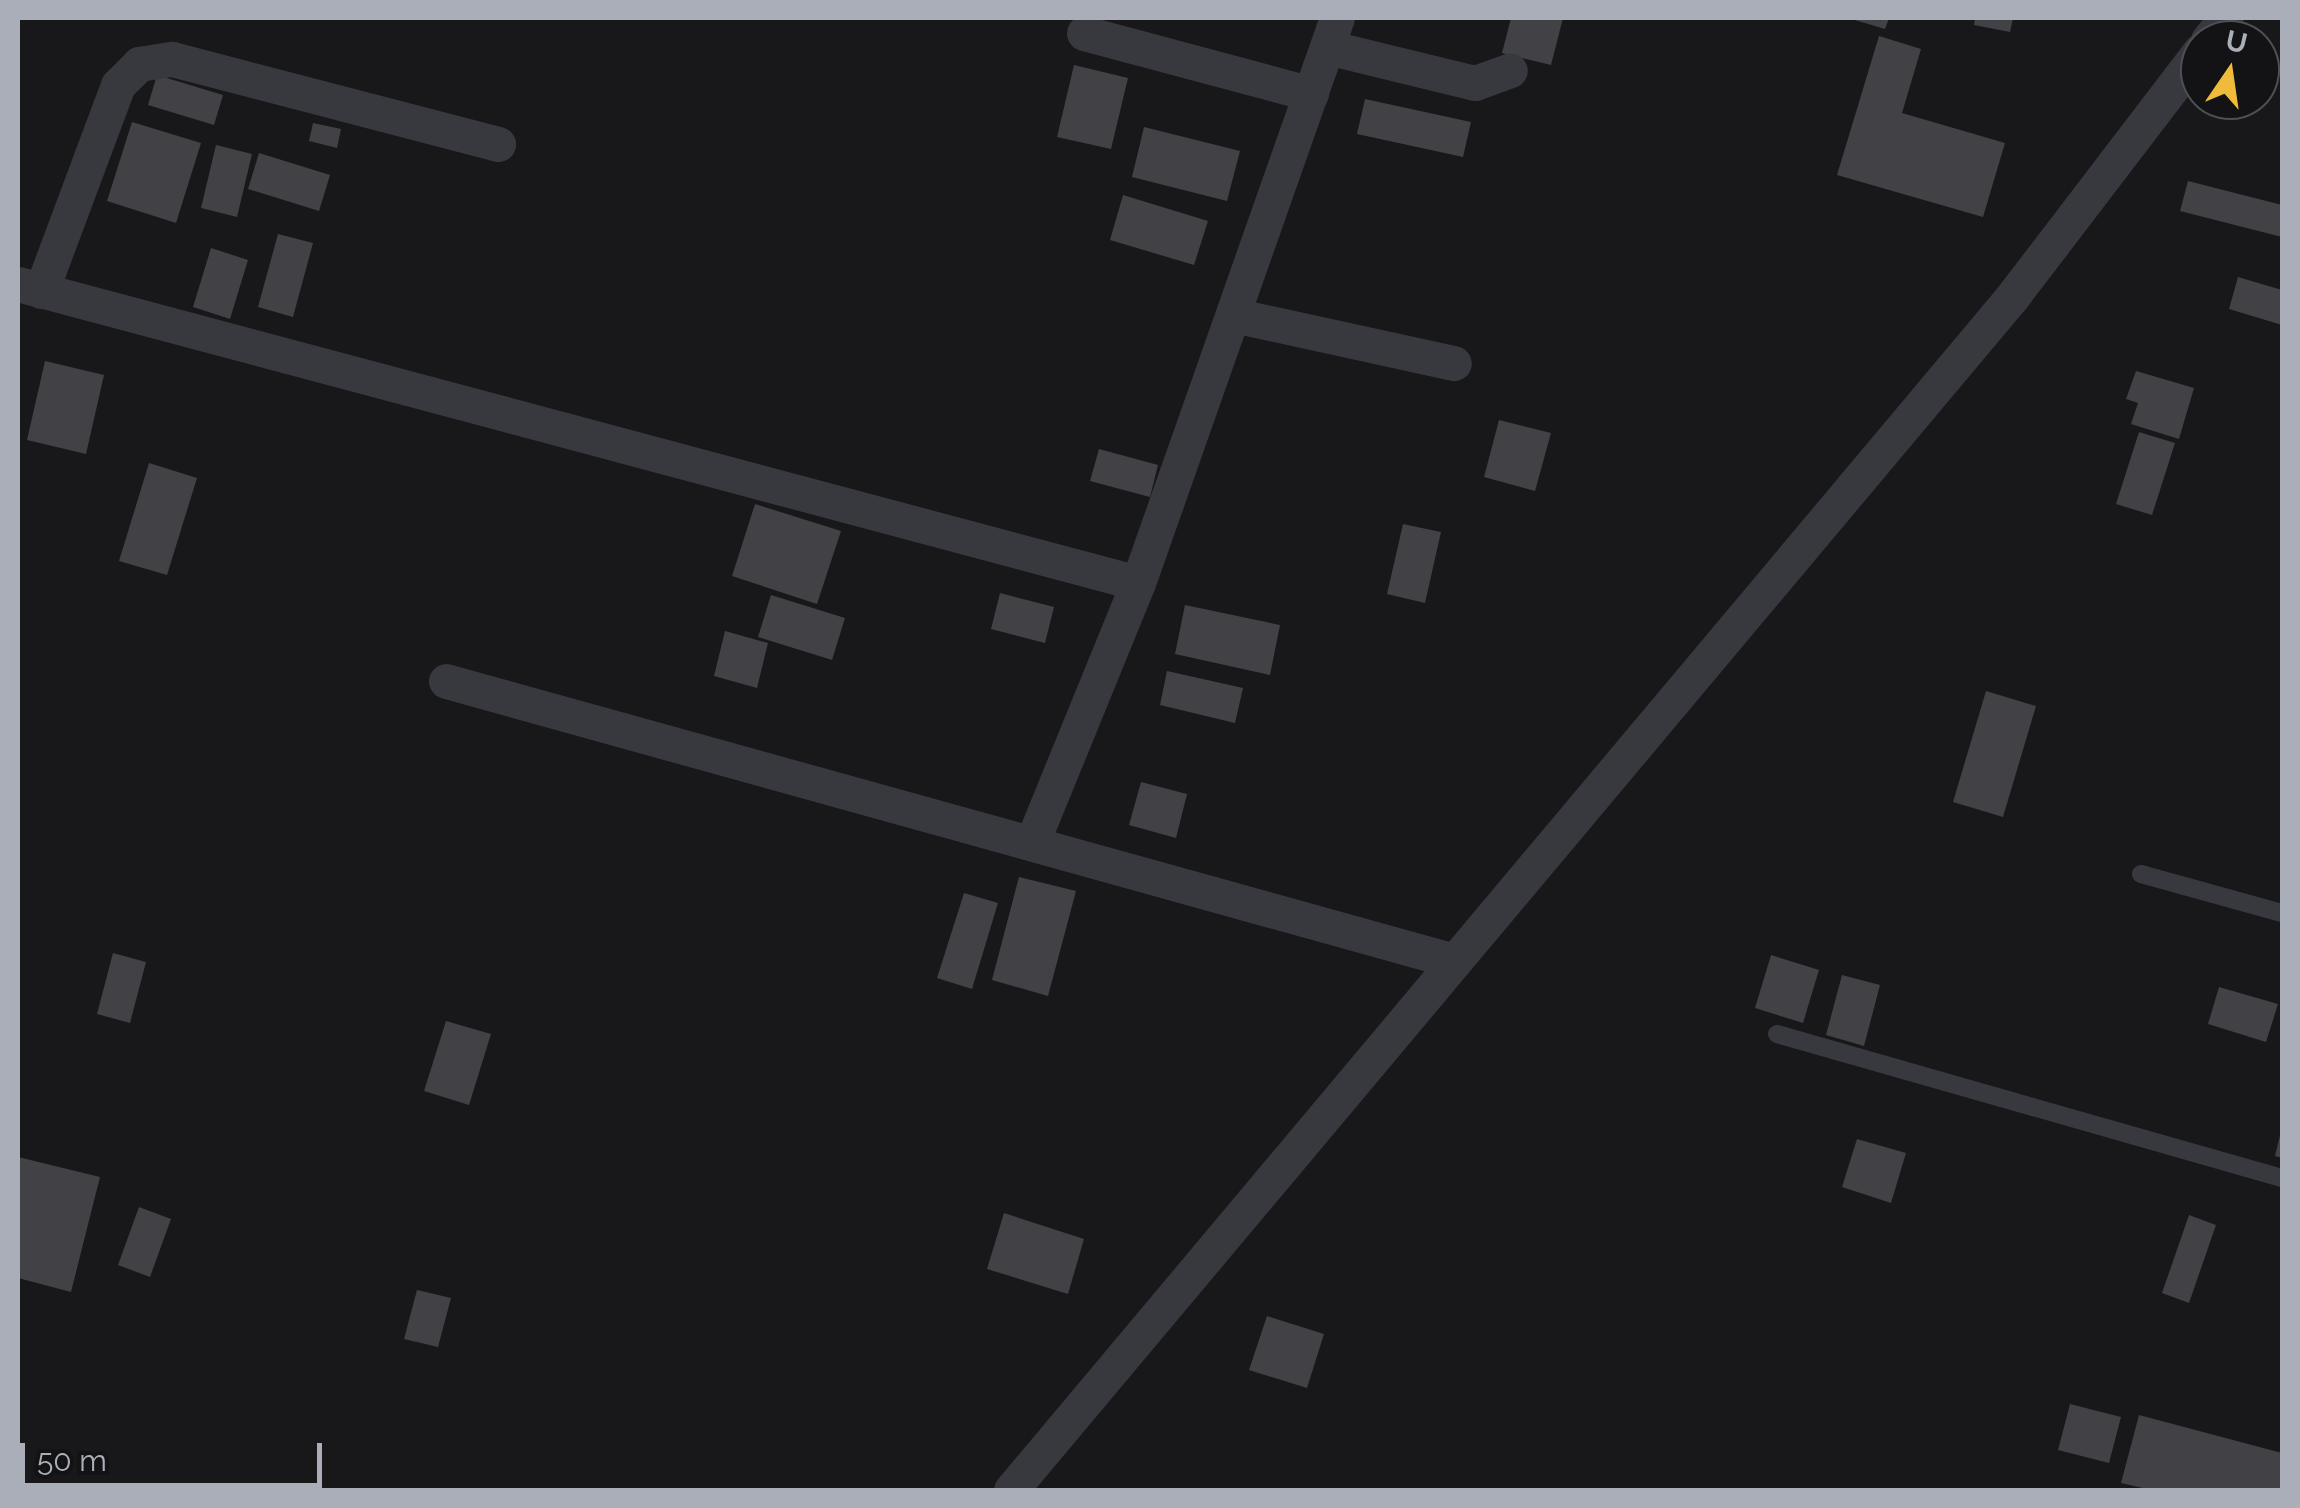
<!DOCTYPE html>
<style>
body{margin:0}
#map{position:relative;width:2300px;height:1508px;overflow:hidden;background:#181719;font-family:Raleway,sans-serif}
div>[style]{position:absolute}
.building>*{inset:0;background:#424246}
.lane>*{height:18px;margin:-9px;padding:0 9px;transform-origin:9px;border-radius:9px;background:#38393e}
.street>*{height:35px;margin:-17.5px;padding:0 17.5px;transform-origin:17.5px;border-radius:17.5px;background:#38393e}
span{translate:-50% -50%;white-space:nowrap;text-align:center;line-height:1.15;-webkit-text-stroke:8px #131214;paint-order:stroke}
.frame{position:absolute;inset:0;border:20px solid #aaaeb9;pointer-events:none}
.north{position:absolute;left:2180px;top:20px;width:100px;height:100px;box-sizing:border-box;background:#131214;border:2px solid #4f5056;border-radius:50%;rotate:13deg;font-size:28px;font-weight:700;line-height:40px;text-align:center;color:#aaaeb9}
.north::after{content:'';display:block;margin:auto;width:35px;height:45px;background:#eebb3b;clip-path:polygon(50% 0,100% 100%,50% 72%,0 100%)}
.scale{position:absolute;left:20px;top:1443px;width:302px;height:45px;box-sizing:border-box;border:5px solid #aaaeb9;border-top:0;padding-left:12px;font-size:30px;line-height:35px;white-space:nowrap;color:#aaaeb9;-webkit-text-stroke:8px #131214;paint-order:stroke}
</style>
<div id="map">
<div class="building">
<i style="clip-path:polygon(1511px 18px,1563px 18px,1551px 65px,1502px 53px)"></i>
<i style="clip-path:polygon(1848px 18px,1889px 18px,1885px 29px)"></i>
<i style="clip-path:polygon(1975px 18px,2013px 18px,2010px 32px,1974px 25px)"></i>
<i style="clip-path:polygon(1879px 36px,1921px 49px,1902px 113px,2005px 143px,1983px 217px,1837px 175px)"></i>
<i style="clip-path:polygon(1074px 65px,1128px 78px,1111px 149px,1057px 137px)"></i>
<i style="clip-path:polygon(157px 75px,223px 95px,214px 125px,148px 105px)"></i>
<i style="clip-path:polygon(1365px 99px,1471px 122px,1463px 157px,1357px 134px)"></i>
<i style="clip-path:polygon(132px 122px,201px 143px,176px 223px,107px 201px)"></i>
<i style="clip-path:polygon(313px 123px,341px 129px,337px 148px,309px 141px)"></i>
<i style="clip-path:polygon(1144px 127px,1240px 151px,1227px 201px,1132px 177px)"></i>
<i style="clip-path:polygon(216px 145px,252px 154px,237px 217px,201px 208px)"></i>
<i style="clip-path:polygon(259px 153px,330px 175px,319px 211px,248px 189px)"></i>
<i style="clip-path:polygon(2188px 181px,2282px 205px,2282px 237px,2180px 211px)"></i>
<i style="clip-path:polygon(1123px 195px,1208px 221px,1194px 265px,1110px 240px)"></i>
<i style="clip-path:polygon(278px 234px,313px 243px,293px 317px,258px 307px)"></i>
<i style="clip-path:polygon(211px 248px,248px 260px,230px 319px,193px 307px)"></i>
<i style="clip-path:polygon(2238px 277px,2282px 290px,2282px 325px,2229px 309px)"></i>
<i style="clip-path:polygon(45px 361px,104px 375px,86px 454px,27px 440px)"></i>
<i style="clip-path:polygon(2136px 371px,2194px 388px,2179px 439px,2131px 424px,2138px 403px,2126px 399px)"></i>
<i style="clip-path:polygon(1499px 420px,1551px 433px,1535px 491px,1484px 477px)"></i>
<i style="clip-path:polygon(2139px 432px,2175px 443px,2152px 515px,2116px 504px)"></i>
<i style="clip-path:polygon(1099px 449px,1158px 465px,1150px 497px,1090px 481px)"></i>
<i style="clip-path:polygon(149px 463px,197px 478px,167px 575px,119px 561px)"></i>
<i style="clip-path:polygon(755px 504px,841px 531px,817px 604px,732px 576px)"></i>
<i style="clip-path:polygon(1403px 524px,1441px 532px,1425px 603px,1387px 594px)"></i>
<i style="clip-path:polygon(1000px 593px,1054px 607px,1045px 643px,991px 629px)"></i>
<i style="clip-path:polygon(771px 595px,845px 618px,832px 660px,758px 637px)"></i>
<i style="clip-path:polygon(1185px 605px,1280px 625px,1270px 675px,1175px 654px)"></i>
<i style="clip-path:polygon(725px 631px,768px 643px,757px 688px,714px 676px)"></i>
<i style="clip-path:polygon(1167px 671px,1243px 688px,1235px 723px,1160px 705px)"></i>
<i style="clip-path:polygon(1986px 691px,2036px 706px,2003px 817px,1953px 802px)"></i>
<i style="clip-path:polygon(1141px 782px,1187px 794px,1176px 838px,1129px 825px)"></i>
<i style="clip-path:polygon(1019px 877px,1076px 891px,1048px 996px,992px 980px)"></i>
<i style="clip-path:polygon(964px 893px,998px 903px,972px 989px,937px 978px)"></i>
<i style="clip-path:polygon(113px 953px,146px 962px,130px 1023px,97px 1014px)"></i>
<i style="clip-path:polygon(1771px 955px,1819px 970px,1803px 1023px,1755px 1008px)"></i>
<i style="clip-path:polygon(1842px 975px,1880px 985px,1864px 1046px,1826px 1035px)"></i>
<i style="clip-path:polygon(2219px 987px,2278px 1004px,2266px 1042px,2208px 1024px)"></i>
<i style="clip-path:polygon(446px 1021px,491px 1034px,469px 1105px,424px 1091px)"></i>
<i style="clip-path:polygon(2281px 1131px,2282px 1131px,2282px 1158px,2275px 1156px)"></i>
<i style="clip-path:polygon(1857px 1139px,1906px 1153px,1891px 1203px,1842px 1187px)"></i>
<i style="clip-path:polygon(18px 1157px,100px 1177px,71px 1292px,18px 1278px)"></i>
<i style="clip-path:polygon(139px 1207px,171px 1219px,150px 1277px,118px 1265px)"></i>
<i style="clip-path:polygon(1004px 1213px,1084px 1239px,1068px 1294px,987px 1269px)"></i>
<i style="clip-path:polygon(2189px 1215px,2216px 1225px,2189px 1303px,2162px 1293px)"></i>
<i style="clip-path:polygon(417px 1290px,451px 1298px,438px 1347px,404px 1339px)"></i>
<i style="clip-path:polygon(1267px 1316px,1324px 1334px,1307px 1388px,1249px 1370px)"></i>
<i style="clip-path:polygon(2070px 1404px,2121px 1417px,2109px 1463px,2058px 1450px)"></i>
<i style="clip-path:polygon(2139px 1415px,2282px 1453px,2282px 1490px,2151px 1490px,2121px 1483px)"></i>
</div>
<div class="lane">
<i style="left:2141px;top:874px;width:146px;rotate:15.5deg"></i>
<i style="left:1777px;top:1034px;width:525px;rotate:15.92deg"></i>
</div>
<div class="street">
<i style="left:1084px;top:33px;width:235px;rotate:15deg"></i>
<i style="left:2208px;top:40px;width:28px;rotate:-51deg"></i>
<i style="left:1327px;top:47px;width:152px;rotate:13.7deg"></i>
<i style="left:1475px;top:83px;width:37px;rotate:-20deg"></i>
<i style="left:18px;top:284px;width:1159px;rotate:14.95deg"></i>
<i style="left:41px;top:291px;width:220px;rotate:-69.5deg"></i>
<i style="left:118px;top:85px;width:30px;rotate:-45deg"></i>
<i style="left:139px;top:64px;width:33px;rotate:-9deg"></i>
<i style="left:172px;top:59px;width:337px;rotate:14.6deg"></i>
<i style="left:1233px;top:315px;width:226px;rotate:12.3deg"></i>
<i style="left:446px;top:681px;width:1046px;rotate:15.52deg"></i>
<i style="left:1033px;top:840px;width:278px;rotate:-67.8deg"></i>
<i style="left:1138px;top:583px;width:599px;rotate:-70.6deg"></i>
<i style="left:1011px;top:1490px;width:1557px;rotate:-50deg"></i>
<i style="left:2012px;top:297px;width:310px;rotate:-52.6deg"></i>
</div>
<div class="frame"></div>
<div class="north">U</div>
<div class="scale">50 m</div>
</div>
